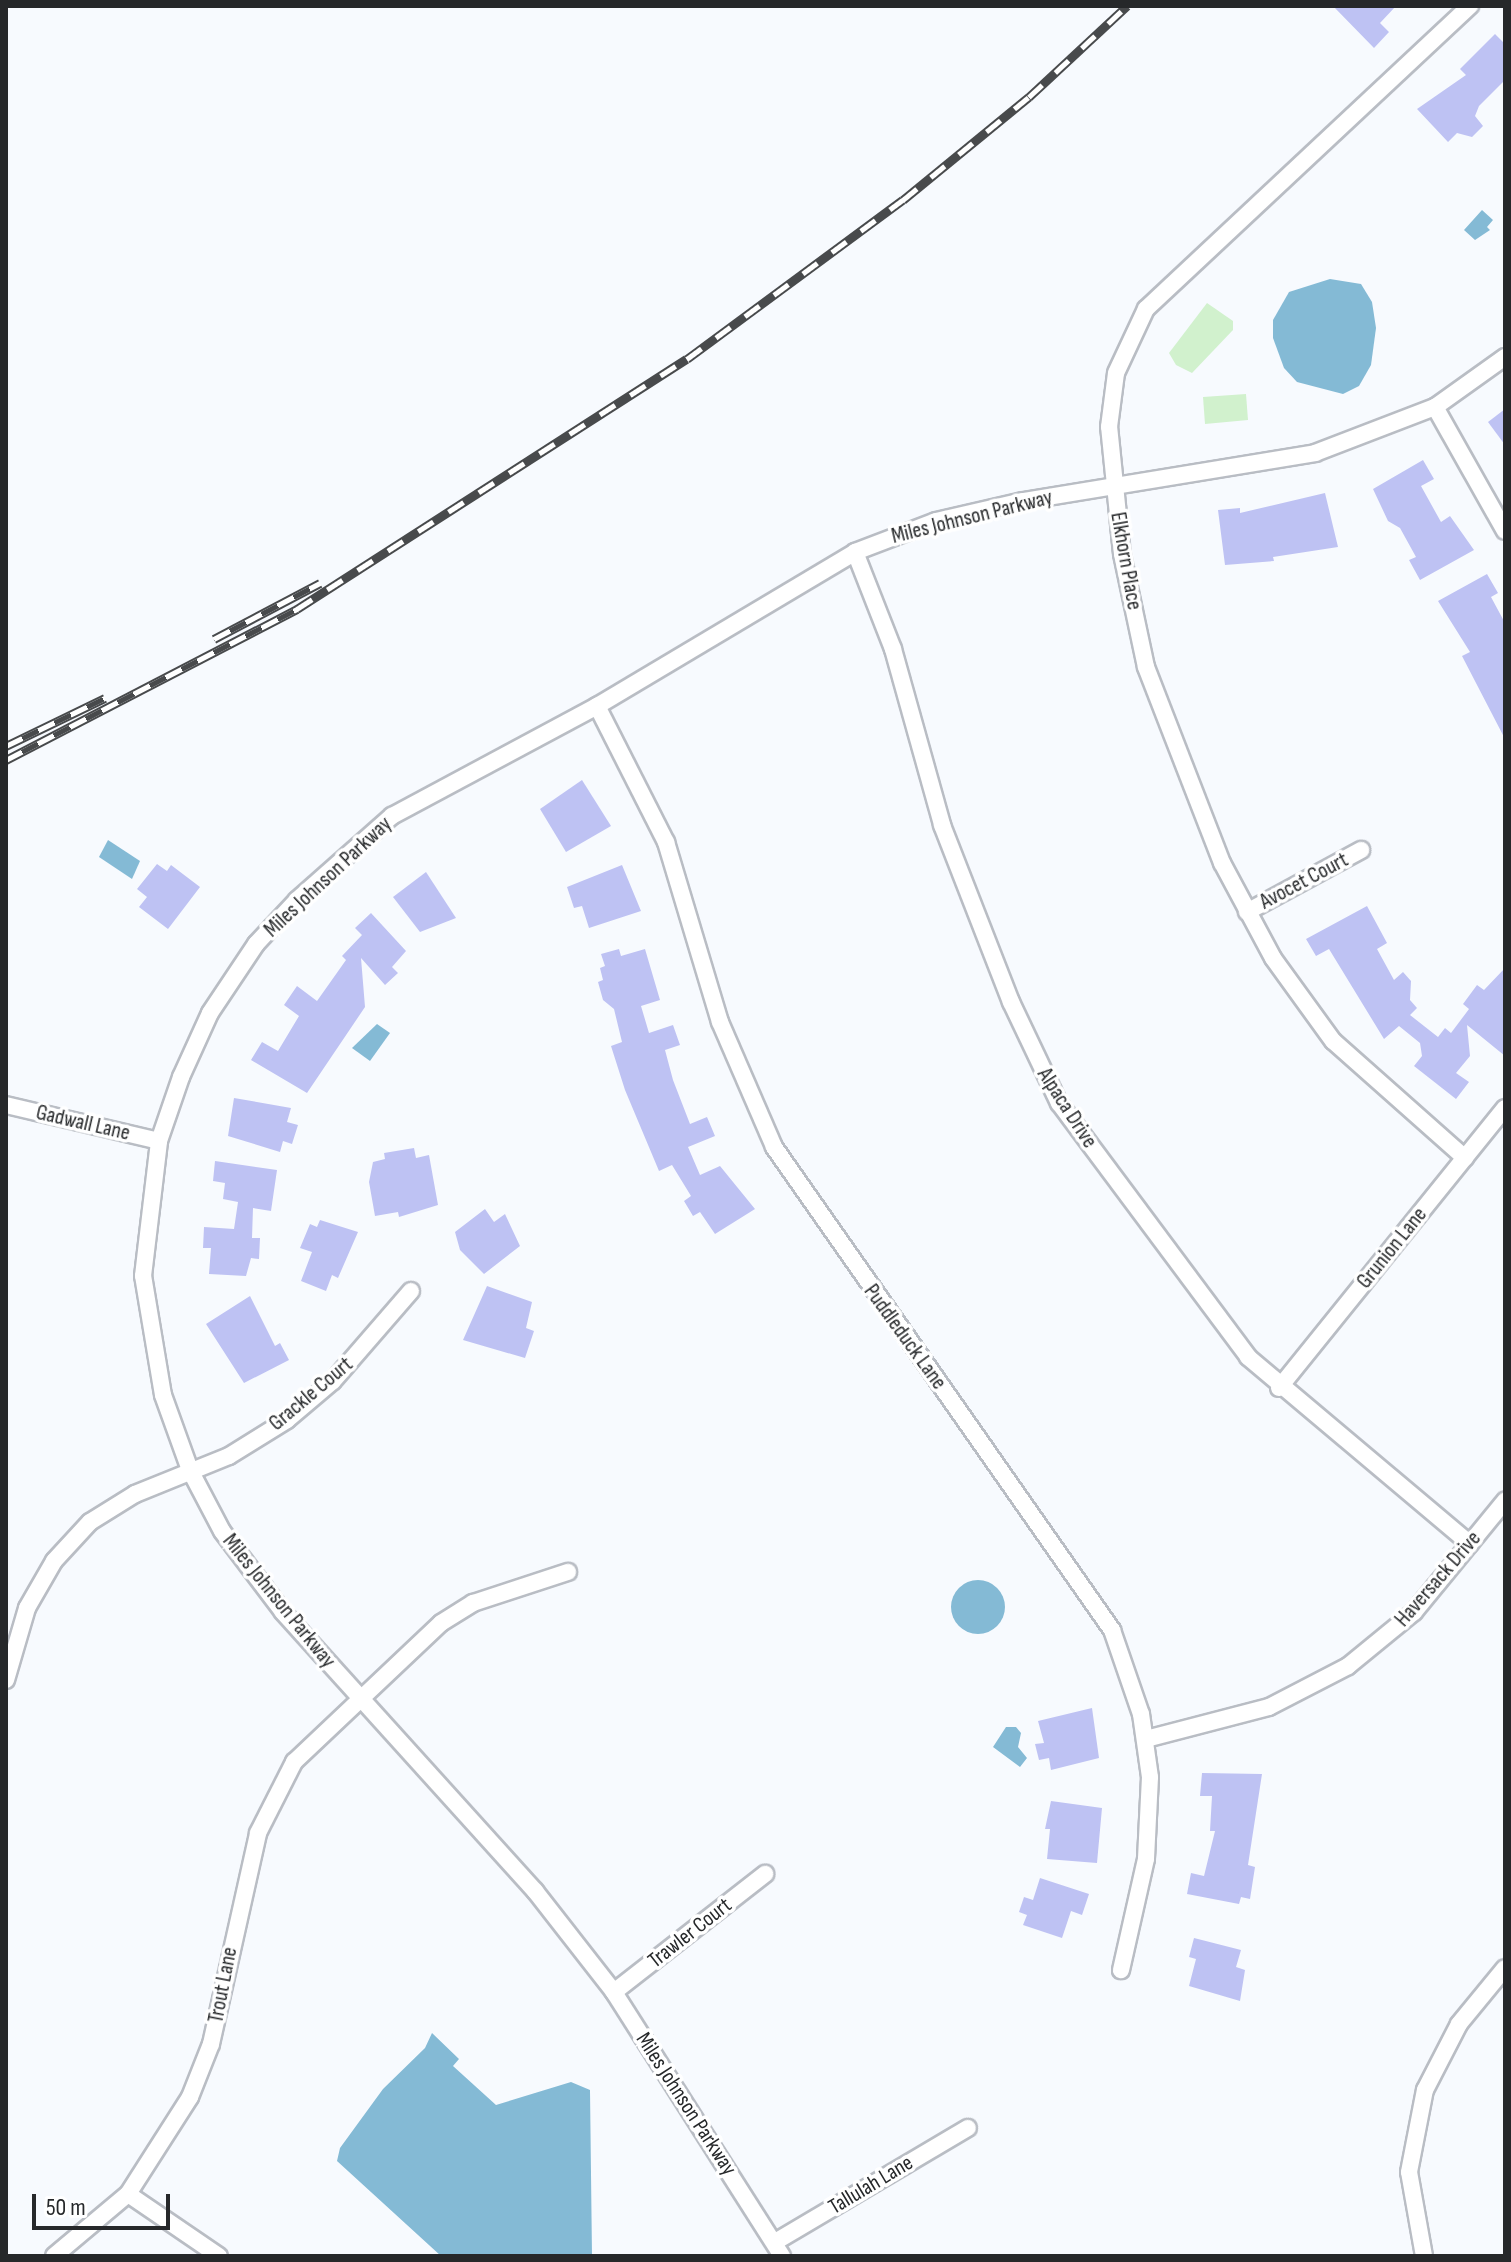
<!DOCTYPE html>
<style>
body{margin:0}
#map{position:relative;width:1511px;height:2262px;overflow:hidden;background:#f7fafe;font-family:"Sofia Sans Condensed",sans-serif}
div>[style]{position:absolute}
.green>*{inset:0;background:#d1f1cd}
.water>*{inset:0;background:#84bad5}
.round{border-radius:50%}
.building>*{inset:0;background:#bec2f3}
.roads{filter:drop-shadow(2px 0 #b9bdc4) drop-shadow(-2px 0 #b9bdc4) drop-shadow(0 2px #b9bdc4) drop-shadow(0 -2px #b9bdc4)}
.street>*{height:16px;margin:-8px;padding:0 8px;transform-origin:8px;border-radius:8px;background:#fff}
.rail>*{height:9px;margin-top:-4.5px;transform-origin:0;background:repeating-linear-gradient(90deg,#fff 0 18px,#484a4c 0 36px);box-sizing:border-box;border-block:2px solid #484a4c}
span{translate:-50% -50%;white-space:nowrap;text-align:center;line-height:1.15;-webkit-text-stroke:7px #fff;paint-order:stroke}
.street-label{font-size:22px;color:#26282a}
.frame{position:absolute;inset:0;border:8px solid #26282a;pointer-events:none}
.scale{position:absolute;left:32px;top:2194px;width:138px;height:36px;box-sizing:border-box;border:4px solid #26282a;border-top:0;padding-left:10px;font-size:24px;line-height:28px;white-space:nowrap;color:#26282a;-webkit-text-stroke:6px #fff;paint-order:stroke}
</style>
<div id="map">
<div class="green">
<i style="clip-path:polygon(1207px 303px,1233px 321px,1233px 330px,1192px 373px,1176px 365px,1169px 353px)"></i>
<i style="clip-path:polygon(1246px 394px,1248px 420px,1205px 424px,1203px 397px)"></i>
</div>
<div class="water">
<i style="clip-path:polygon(1482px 210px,1493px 220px,1487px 227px,1490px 230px,1475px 240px,1464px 230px)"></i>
<i style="clip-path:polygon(1330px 279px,1361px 284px,1372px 302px,1376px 328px,1371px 365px,1359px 386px,1343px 394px,1297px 382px,1284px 368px,1273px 338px,1273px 320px,1289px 292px)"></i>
<i style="clip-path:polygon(108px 840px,140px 861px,132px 879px,99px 857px)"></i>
<i style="clip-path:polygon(377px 1024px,390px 1033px,370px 1061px,352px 1048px)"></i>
<i class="round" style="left:951px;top:1580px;width:54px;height:54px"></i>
<i style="clip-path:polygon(1006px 1727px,1016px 1727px,1021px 1733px,1018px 1747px,1027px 1758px,1020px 1767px,993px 1747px)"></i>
<i style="clip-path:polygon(432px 2033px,459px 2059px,453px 2066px,496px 2105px,571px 2082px,590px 2090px,592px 2256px,441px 2256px,337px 2161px,340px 2148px,383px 2089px,425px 2048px)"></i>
</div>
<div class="building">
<i style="clip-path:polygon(1333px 6px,1396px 6px,1380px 23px,1389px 32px,1374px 48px)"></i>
<i style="clip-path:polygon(1495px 34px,1505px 44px,1505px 80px,1479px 106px,1475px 116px,1483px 126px,1472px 137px,1457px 133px,1448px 142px,1417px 109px,1466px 75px,1460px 69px)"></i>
<i style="clip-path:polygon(1505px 409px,1505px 445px,1488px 422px)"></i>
<i style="clip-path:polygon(1423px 460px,1434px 479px,1421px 486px,1441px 522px,1450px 516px,1474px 550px,1420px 580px,1409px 560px,1416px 557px,1400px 528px,1388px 521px,1373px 489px)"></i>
<i style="clip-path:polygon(1325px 493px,1338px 547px,1273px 557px,1274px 561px,1225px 565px,1218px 510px,1240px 508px,1240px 513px)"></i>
<i style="clip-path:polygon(1487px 574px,1498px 593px,1491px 597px,1505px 623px,1505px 739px,1462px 656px,1470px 652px,1438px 601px)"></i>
<i style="clip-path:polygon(582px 780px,611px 826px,566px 852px,540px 809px)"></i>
<i style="clip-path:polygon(157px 864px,167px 871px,171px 865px,200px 887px,168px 929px,139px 907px,147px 897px,137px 889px)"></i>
<i style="clip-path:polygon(622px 865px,641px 911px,589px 928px,582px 906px,574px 908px,567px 887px)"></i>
<i style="clip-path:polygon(426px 872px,456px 918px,420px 932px,393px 897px)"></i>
<i style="clip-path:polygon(1367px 906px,1387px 943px,1377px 949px,1394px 980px,1403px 972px,1411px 981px,1410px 1000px,1417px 1008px,1410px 1015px,1438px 1037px,1445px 1028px,1451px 1033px,1469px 1009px,1463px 1004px,1477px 985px,1484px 990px,1505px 968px,1505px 1056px,1467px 1025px,1470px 1056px,1456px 1073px,1469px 1082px,1456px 1099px,1414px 1066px,1422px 1056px,1420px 1043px,1399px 1026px,1384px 1039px,1329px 949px,1316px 956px,1306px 939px)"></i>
<i style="clip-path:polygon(371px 913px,406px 951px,392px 967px,398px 973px,385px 985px,361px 958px,365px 1007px,307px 1093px,251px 1060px,262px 1042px,278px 1051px,299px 1016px,284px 1005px,297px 986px,317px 1001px,346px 960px,342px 956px,362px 935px,355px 928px)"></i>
<i style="clip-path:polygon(619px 949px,621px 956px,645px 949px,660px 1000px,641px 1006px,649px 1033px,673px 1025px,680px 1045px,665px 1050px,673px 1080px,690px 1124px,707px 1117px,715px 1136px,688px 1147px,700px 1175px,720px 1166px,755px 1209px,715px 1234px,700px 1212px,693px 1216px,684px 1201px,691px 1196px,672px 1165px,659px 1171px,625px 1090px,611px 1046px,622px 1042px,614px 1009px,603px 1000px,598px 982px,603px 980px,600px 968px,605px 966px,601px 954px)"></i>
<i style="clip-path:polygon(234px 1098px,291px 1108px,287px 1122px,298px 1125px,292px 1144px,283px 1141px,280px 1152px,228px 1136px)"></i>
<i style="clip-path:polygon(414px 1148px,416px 1158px,429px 1155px,438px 1205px,399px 1217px,398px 1212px,375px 1216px,369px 1182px,373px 1162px,385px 1159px,384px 1153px)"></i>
<i style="clip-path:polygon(215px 1161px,277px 1170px,271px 1211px,253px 1208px,252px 1238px,260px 1238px,259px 1259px,251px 1258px,246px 1276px,209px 1274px,211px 1248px,203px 1248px,204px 1227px,234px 1229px,238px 1202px,223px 1199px,225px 1183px,213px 1181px)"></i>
<i style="clip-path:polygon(485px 1209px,494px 1222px,505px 1214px,520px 1246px,484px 1274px,460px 1250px,455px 1232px)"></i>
<i style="clip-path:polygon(320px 1220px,358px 1232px,338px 1278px,332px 1275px,326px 1291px,301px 1281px,312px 1252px,300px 1248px,310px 1224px,317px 1227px)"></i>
<i style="clip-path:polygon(487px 1286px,532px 1302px,526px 1328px,534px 1331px,525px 1358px,463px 1340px)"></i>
<i style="clip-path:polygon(250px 1296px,275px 1346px,280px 1343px,289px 1360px,244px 1383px,206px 1324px)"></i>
<i style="clip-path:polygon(1092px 1708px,1099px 1758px,1051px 1770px,1049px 1758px,1039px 1760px,1035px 1744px,1044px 1743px,1038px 1721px)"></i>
<i style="clip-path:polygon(1202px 1773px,1262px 1774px,1248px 1865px,1255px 1867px,1250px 1899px,1241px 1897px,1239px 1904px,1187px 1894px,1191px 1873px,1204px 1876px,1215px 1831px,1210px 1831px,1212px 1796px,1200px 1796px)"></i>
<i style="clip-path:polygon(1051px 1801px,1102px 1808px,1097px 1863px,1047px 1859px,1050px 1829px,1045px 1829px)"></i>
<i style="clip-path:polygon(1040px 1878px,1089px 1894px,1082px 1915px,1071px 1911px,1062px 1938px,1023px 1925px,1027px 1915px,1019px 1912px,1024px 1897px,1033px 1900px)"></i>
<i style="clip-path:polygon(1194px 1938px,1241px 1950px,1236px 1967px,1245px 1970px,1240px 2001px,1189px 1986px,1196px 1959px,1189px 1957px)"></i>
</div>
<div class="roads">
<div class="street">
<i style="left:1435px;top:407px;width:142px;rotate:60.6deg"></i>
<i style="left:855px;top:552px;width:104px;rotate:68.6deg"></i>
<i style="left:893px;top:649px;width:183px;rotate:74.4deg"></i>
<i style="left:942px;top:825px;width:190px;rotate:68.7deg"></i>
<i style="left:1011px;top:1002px;width:112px;rotate:64.6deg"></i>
<i style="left:1059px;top:1103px;width:317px;rotate:53.3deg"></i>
<i style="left:1248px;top:1357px;width:290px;rotate:40.1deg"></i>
<i style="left:597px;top:706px;width:153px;rotate:63.1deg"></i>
<i style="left:666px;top:842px;width:188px;rotate:73.3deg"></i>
<i style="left:720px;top:1022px;width:136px;rotate:66.6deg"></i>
<i style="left:774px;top:1147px;width:590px;rotate:55.02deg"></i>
<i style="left:1112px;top:1630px;width:89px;rotate:71deg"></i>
<i style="left:1141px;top:1714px;width:64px;rotate:81.9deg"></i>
<i style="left:1150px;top:1777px;width:82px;rotate:92.8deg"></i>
<i style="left:1146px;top:1859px;width:114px;rotate:102.7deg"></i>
<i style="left:1247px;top:912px;width:130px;rotate:-28.5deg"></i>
<i style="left:6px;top:1105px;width:157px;rotate:13.2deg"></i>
<i style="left:1465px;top:1158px;width:176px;rotate:-138.4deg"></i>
<i style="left:1333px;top:1041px;width:102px;rotate:-125.9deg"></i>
<i style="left:1273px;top:958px;width:108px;rotate:-118.2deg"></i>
<i style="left:1222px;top:863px;width:210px;rotate:-111.2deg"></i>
<i style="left:1146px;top:667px;width:116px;rotate:-102deg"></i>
<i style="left:1122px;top:554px;width:128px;rotate:-95.8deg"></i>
<i style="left:1109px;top:427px;width:54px;rotate:-82.6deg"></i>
<i style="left:1116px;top:373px;width:71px;rotate:-64.9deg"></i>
<i style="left:1146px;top:309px;width:444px;rotate:-43.1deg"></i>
<i style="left:1279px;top:1388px;width:360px;rotate:-51.1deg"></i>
<i style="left:6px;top:1680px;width:75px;rotate:-73.7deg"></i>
<i style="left:27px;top:1608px;width:54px;rotate:-60.1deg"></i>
<i style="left:54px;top:1561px;width:53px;rotate:-47.3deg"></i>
<i style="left:90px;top:1522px;width:53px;rotate:-31.9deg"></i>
<i style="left:135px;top:1494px;width:101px;rotate:-22deg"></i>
<i style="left:229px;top:1456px;width:68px;rotate:-31.8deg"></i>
<i style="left:287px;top:1420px;width:60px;rotate:-40.3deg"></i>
<i style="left:333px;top:1381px;width:119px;rotate:-49.1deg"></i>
<i style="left:1146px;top:1739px;width:127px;rotate:-14.6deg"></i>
<i style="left:1269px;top:1707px;width:89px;rotate:-27.4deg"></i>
<i style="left:1348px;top:1666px;width:85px;rotate:-39.3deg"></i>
<i style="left:1414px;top:1612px;width:144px;rotate:-50.7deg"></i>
<i style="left:614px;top:1992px;width:192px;rotate:-38deg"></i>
<i style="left:128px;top:2194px;width:110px;rotate:34.3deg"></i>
<i style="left:775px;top:2242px;width:224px;rotate:-30.6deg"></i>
<i style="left:54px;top:2256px;width:97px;rotate:-40deg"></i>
<i style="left:128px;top:2194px;width:115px;rotate:-57.4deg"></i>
<i style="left:190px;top:2097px;width:57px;rotate:-68.4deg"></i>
<i style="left:211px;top:2044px;width:216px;rotate:-77.4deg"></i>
<i style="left:258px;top:1833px;width:80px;rotate:-63.1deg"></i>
<i style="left:294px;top:1762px;width:202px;rotate:-43.4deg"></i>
<i style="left:441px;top:1623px;width:38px;rotate:-32deg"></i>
<i style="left:473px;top:1603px;width:100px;rotate:-18.1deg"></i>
<i style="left:782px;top:2256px;width:313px;rotate:-122.5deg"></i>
<i style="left:614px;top:1992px;width:128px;rotate:-128deg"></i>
<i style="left:535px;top:1891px;width:376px;rotate:-132.1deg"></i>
<i style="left:283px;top:1612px;width:101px;rotate:-127deg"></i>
<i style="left:222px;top:1531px;width:69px;rotate:-117.7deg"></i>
<i style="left:190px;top:1470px;width:80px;rotate:-109.8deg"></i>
<i style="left:163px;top:1395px;width:121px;rotate:-99.5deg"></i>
<i style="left:143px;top:1276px;width:136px;rotate:-83.2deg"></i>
<i style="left:159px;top:1141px;width:68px;rotate:-71deg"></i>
<i style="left:181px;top:1077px;width:70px;rotate:-65.6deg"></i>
<i style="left:210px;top:1013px;width:83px;rotate:-56.3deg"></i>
<i style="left:256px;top:944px;width:60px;rotate:-47deg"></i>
<i style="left:297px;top:900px;width:127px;rotate:-41.5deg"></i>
<i style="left:392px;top:816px;width:233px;rotate:-28.2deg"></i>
<i style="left:597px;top:706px;width:300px;rotate:-30.8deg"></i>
<i style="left:855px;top:552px;width:87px;rotate:-20.9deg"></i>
<i style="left:936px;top:521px;width:89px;rotate:-12.9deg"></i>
<i style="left:1023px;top:501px;width:296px;rotate:-9.3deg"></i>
<i style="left:1315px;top:453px;width:129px;rotate:-21deg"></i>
<i style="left:1435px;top:407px;width:86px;rotate:-35.5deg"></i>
<i style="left:1424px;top:2256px;width:85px;rotate:-100.1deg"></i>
<i style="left:1409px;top:2172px;width:84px;rotate:-79deg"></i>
<i style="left:1425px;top:2090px;width:74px;rotate:-62.7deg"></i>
<i style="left:1459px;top:2024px;width:72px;rotate:-50.6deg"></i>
</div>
</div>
<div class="rail">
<i style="left:214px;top:639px;width:120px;rotate:-27.8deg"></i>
<i style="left:6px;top:746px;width:110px;rotate:-25.9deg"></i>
<i style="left:6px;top:760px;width:328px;rotate:-27.4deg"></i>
<i style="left:297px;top:609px;width:463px;rotate:-32.7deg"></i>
<i style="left:687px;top:359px;width:268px;rotate:-36.4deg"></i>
<i style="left:903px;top:200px;width:163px;rotate:-39.3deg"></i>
<i style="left:1029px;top:97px;width:134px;rotate:-42.9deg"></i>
</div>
<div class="street-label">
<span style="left:972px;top:517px;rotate:-14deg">Miles Johnson Parkway</span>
<span style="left:1126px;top:561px;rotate:80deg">Elkhorn Place</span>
<span style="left:328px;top:877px;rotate:-43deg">Miles Johnson Parkway</span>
<span style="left:1304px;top:881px;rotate:-28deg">Avocet Court</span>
<span style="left:1067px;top:1108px;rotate:57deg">Alpaca Drive</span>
<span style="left:83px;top:1123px;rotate:13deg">Gadwall Lane</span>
<span style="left:1392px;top:1248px;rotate:-51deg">Grunion Lane</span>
<span style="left:905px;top:1337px;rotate:54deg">Puddleduck Lane</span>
<span style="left:311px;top:1394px;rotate:-40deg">Grackle Court</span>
<span style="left:1438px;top:1579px;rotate:-49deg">Haversack Drive</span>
<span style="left:279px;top:1601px;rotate:51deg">Miles Johnson Parkway</span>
<span style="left:690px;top:1933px;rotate:-38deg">Trawler Court</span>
<span style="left:223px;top:1985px;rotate:-79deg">Trout Lane</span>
<span style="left:686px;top:2104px;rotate:57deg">Miles Johnson Parkway</span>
<span style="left:871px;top:2185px;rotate:-31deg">Tallulah Lane</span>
</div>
<div class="frame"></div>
<div class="scale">50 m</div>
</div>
